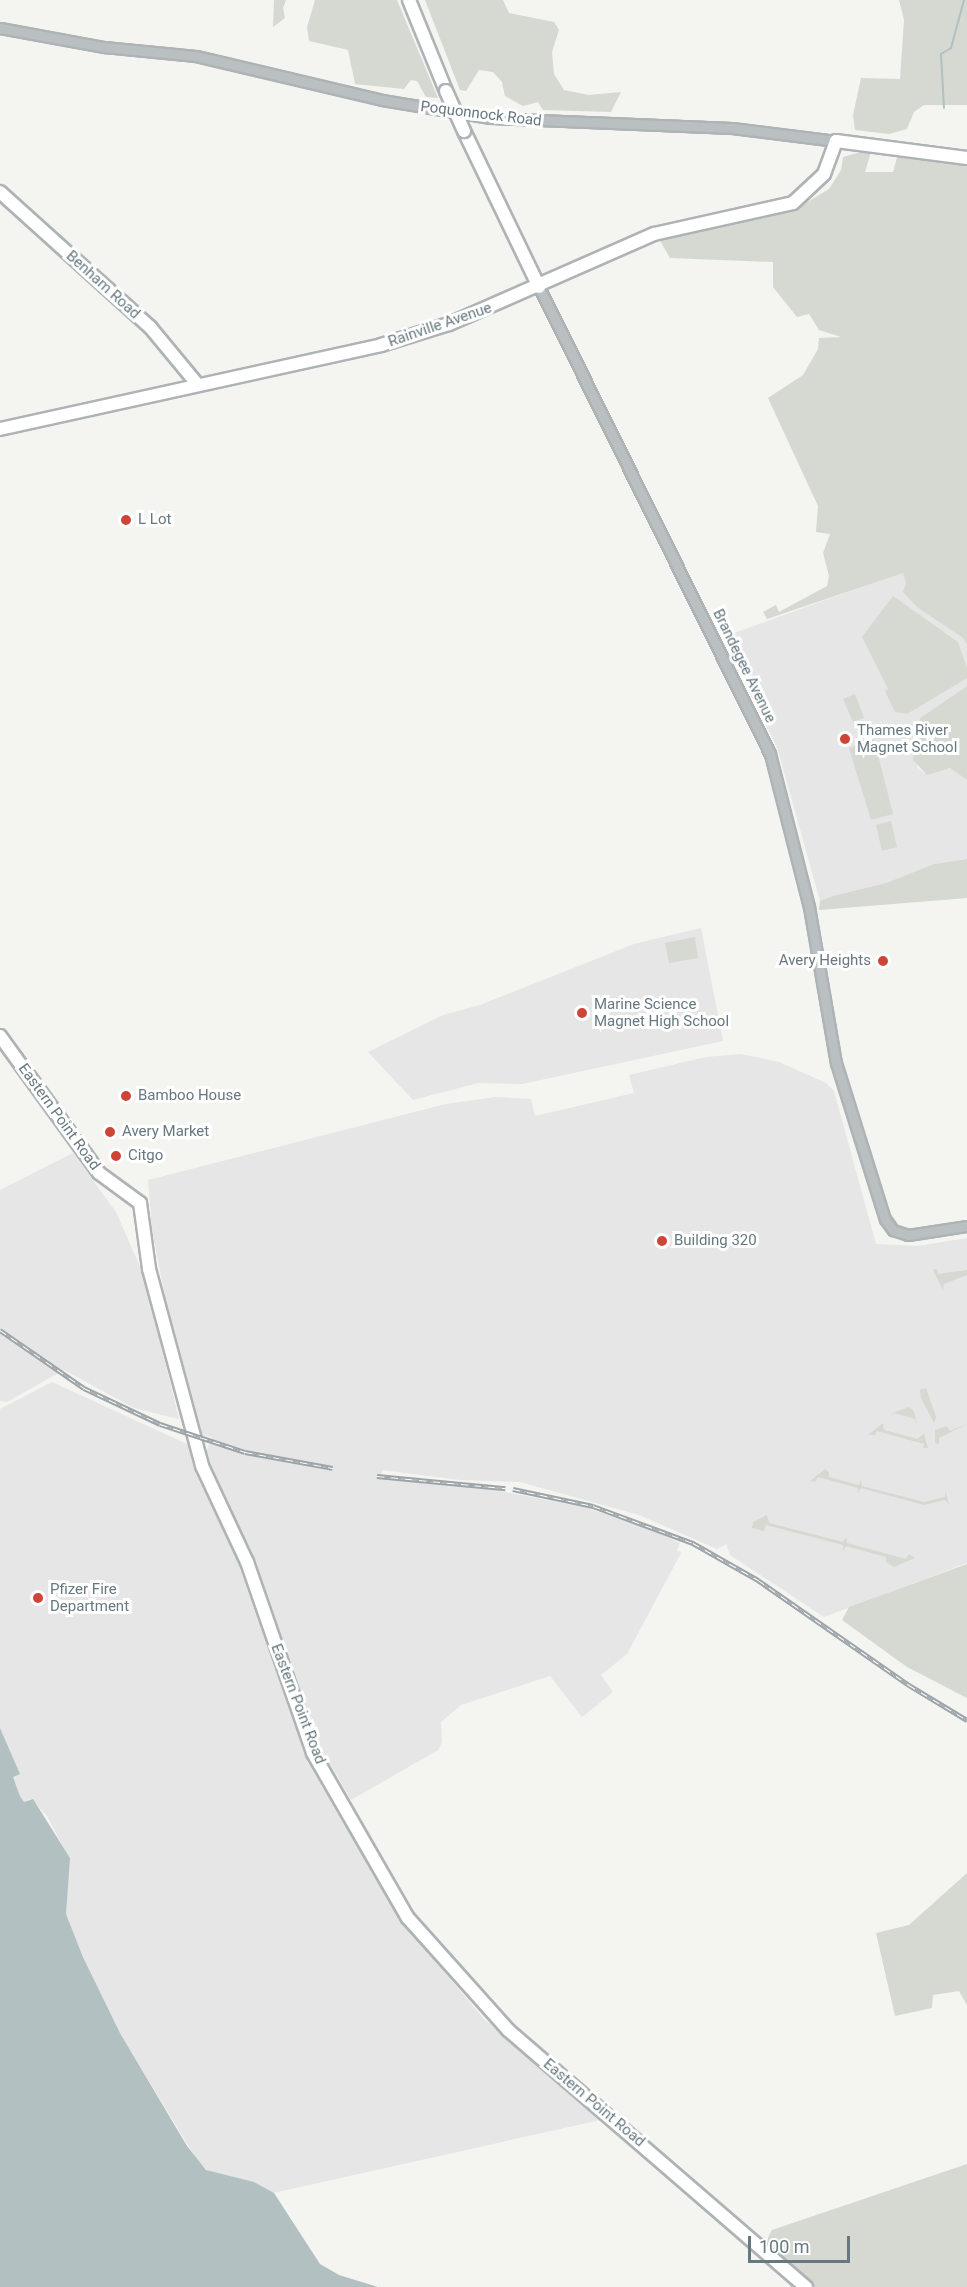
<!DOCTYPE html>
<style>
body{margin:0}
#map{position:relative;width:967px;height:2287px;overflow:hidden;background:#f4f4f1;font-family:Roboto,sans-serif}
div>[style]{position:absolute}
.built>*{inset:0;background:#e5e6e5}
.green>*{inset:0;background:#d5d9d1}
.water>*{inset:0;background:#b2c0c2}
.stream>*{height:2px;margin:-1px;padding:0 1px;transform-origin:1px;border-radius:1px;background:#b2c0c2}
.roads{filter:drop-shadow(2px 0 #aeb3b5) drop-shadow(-2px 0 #aeb3b5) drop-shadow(0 2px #aeb3b5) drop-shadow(0 -2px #aeb3b5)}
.minor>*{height:9px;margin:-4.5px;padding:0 4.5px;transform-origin:4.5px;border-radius:4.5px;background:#babfc1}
.major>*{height:12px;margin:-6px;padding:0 6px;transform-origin:6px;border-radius:6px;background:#fff}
.rail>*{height:4.5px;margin-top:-2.25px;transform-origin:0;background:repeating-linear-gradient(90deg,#fff 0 7px,#9ca4a7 0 14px);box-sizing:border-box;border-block:2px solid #9ca4a7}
.bridges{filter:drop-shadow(2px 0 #aeb3b5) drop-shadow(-2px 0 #aeb3b5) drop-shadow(0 2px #aeb3b5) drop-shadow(0 -2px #aeb3b5)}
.major-bridge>*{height:12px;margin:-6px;padding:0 6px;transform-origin:6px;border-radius:6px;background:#fff}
.dots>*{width:16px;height:16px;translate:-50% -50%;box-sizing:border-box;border:3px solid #fff;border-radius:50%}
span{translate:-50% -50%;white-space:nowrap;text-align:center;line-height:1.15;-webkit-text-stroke:6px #fff;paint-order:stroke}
.street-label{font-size:15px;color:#67787f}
.poi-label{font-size:15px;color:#67787f}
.left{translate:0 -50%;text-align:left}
.right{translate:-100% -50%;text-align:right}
.scale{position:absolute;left:748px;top:2236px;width:102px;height:27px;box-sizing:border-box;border:3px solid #67787f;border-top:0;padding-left:8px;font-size:18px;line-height:21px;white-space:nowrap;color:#67787f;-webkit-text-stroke:4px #fff;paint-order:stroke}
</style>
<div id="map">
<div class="built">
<i style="clip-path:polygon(903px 572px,906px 583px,904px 592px,918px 608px,963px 638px,967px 645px,967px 686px,920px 718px,915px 742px,917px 767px,924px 773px,951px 768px,967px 780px,967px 859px,934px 864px,886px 883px,820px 901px,777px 747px,723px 637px)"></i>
<i style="clip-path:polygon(701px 928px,723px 1041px,522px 1084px,478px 1083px,413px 1100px,368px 1052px,443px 1015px,480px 1005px,634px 944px)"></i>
<i style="clip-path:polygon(741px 1054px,779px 1062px,826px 1083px,834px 1091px,876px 1244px,918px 1246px,967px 1238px,967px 1563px,824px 1617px,730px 1555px,726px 1544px,717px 1549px,639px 1515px,520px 1482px,460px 1480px,382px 1470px,382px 1478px,490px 1489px,587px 1508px,653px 1530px,680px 1543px,677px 1550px,681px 1553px,627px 1654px,601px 1675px,613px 1692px,582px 1717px,550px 1676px,461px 1705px,441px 1722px,442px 1742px,438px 1750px,351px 1800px,316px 1739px,256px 1562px,209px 1461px,206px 1453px,212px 1437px,200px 1435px,166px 1302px,152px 1229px,148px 1180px,446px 1104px,496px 1097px,531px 1099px,535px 1116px,634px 1093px,629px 1075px,706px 1057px)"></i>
<i style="clip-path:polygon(73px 1153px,116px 1212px,144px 1276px,179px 1419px,134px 1408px,64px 1370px,7px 1402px,0 1401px,0 1190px)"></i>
<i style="clip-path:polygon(52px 1382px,189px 1445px,194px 1470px,237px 1560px,307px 1761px,400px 1920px,484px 2019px,605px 2119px,273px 2193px,254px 2182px,212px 2173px,200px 2165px,120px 2033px,81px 1952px,66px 1914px,66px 1852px,47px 1816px,31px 1799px,24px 1802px,20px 1796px,13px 1777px,19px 1773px,0 1728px,0 1409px)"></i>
</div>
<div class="green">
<i style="clip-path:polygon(274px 0,286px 0,283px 8px,285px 18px,273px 27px)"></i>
<i style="clip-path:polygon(315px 0,397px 0,438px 98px,426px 97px,417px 81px,411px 80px,404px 89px,355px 84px,348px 50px,309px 41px,307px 27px)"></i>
<i style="clip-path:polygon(425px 0,503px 0,509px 13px,554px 22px,559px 30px,552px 52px,554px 74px,564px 90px,589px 95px,621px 92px,611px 112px,543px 110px,538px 102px,523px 106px,505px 96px,502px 82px,493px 72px,479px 70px,466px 91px,460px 90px)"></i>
<i style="clip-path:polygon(899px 0,967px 0,967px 105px,924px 105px,914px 112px,907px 129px,889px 134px,855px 130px,853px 115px,861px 78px,900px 79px,904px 20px)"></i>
<i style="clip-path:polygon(861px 152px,871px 152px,865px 172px,893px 172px,898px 154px,967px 165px,967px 645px,963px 638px,918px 608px,903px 592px,906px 583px,903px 573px,767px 619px,763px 612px,776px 605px,779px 612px,827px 586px,829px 576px,823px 553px,830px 534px,816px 532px,818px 506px,768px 398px,803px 375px,818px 349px,819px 338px,841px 337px,819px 330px,809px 314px,797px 317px,773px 287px,773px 262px,670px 258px,659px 239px,794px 210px,829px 189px,841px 170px,843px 157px)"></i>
<i style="clip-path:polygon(893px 596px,958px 642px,967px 668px,967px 678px,907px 714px,895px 712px,885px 691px,888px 689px,862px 637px)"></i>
<i style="clip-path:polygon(967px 686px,967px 780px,950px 768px,927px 775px,913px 760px,920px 718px)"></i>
<i style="clip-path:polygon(855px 694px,864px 718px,853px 722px,843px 699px)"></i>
<i style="clip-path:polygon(874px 739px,893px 814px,871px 820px,849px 748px)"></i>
<i style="clip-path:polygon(891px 821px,897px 847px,882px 851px,876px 825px)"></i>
<i style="clip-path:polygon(967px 859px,967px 898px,819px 910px,820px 901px,833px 896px,886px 883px,934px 864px)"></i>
<i style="clip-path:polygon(695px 937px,698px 958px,669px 963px,665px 943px)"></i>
<i style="clip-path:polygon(937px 1269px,938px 1274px,967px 1270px,967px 1275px,944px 1284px,943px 1290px,933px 1270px)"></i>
<i style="clip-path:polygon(926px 1388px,936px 1417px,934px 1423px,921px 1398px,920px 1390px)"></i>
<i style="clip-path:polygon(909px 1407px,914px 1411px,917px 1425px,915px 1419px,894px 1413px,890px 1417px,893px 1413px)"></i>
<i style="clip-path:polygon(883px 1423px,884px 1430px,917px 1439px,924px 1434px,928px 1448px,923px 1448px,924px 1444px,877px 1431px,875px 1435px,868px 1435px)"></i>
<i style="clip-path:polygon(967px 1424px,939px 1438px,939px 1444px,935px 1443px,935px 1430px,947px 1426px,950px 1431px)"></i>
<i style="clip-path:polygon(825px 1469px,829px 1472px,829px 1477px,859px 1485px,861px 1480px,862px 1486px,924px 1502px,945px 1497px,945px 1491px,949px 1504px,945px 1500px,924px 1505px,861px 1488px,858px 1493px,858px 1488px,818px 1477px,815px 1482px,810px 1481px)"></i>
<i style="clip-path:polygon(767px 1515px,769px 1523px,843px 1542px,846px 1537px,847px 1543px,906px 1559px,909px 1554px,915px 1558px,894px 1567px,886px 1562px,886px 1557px,846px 1546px,843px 1551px,843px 1545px,766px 1525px,764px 1531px,752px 1528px,753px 1522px)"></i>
<i style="clip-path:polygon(967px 1564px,967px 1698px,907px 1667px,842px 1620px,849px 1607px)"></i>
<i style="clip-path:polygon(967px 1873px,967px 2005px,959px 1991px,933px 1995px,932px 2008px,895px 2016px,876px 1933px,909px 1925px)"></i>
<i style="clip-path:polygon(967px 2164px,967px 2287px,789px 2287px,804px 2275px,766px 2241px,772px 2230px)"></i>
</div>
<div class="water">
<i style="clip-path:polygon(0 1728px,20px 1774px,13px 1777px,20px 1796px,24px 1802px,33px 1799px,70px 1858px,66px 1914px,83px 1957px,120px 2033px,187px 2146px,206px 2170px,254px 2182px,274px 2193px,320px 2264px,339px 2275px,378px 2287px,0 2287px)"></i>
</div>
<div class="stream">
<i style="left:944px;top:108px;width:54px;rotate:-93.2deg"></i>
<i style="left:941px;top:54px;width:12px;rotate:-31deg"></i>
<i style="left:951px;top:48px;width:50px;rotate:-74.8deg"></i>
</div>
<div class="roads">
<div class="minor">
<i style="left:0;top:28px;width:106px;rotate:10.4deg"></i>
<i style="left:104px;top:47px;width:92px;rotate:5.6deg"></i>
<i style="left:196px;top:56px;width:191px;rotate:13.3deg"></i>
<i style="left:382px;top:100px;width:110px;rotate:9.4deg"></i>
<i style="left:491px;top:118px;width:241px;rotate:2.4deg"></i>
<i style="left:732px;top:128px;width:105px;rotate:7.1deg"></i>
<i style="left:539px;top:287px;width:521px;rotate:63.68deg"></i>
<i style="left:770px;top:754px;width:158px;rotate:75.7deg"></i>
<i style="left:809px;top:907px;width:158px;rotate:80.2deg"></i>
<i style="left:836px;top:1063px;width:164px;rotate:72.6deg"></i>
<i style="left:885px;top:1219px;width:14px;rotate:54deg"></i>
<i style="left:893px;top:1230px;width:16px;rotate:18deg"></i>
<i style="left:908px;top:1235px;width:60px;rotate:-8.7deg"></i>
</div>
<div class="major">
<i style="left:409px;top:0;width:98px;rotate:67.9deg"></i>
<i style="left:464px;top:131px;width:173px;rotate:64.3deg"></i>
<i style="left:0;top:192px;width:202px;rotate:42deg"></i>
<i style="left:150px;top:327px;width:75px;rotate:50.4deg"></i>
<i style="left:0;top:429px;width:390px;rotate:-12.4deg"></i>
<i style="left:381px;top:345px;width:71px;rotate:-17.2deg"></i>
<i style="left:449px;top:324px;width:224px;rotate:-23.7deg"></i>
<i style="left:654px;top:234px;width:142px;rotate:-12.6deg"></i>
<i style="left:793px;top:203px;width:42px;rotate:-43.1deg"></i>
<i style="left:824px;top:174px;width:35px;rotate:-70deg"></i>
<i style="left:836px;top:141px;width:132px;rotate:7.4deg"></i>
<i style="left:0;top:1036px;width:169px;rotate:54.1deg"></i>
<i style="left:99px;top:1173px;width:51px;rotate:36.2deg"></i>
<i style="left:140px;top:1203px;width:67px;rotate:82.2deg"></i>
<i style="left:149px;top:1269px;width:204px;rotate:74.9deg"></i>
<i style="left:202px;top:1466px;width:106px;rotate:64.9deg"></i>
<i style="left:247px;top:1562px;width:202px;rotate:70.9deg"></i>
<i style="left:313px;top:1753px;width:190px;rotate:60.1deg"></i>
<i style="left:408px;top:1918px;width:150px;rotate:48.2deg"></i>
<i style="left:508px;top:2030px;width:394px;rotate:40.8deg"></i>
</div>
</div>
<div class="rail">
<i style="left:0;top:1330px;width:102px;rotate:34.6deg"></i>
<i style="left:84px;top:1388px;width:84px;rotate:25.3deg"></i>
<i style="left:160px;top:1424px;width:89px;rotate:18.2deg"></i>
<i style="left:245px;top:1452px;width:89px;rotate:10.3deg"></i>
<i style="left:377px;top:1476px;width:129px;rotate:5.4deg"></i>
<i style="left:513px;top:1489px;width:82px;rotate:12deg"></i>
<i style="left:593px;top:1506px;width:107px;rotate:20.3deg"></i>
<i style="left:693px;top:1543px;width:75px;rotate:29.6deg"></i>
<i style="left:758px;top:1580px;width:184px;rotate:34.8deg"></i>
<i style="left:909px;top:1685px;width:68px;rotate:31.1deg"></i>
</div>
<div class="bridges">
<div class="major-bridge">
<i style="left:446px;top:91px;width:44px;rotate:65.8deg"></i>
</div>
</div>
<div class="dots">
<i style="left:126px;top:520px;background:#ce4538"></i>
<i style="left:845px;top:739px;background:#ce4538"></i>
<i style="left:883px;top:961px;background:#ce4538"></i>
<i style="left:582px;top:1013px;background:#ce4538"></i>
<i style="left:126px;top:1096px;background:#ce4538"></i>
<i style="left:110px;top:1132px;background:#ce4538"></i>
<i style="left:116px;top:1156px;background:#ce4538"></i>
<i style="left:662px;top:1241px;background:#ce4538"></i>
<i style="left:38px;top:1598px;background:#ce4538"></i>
</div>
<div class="street-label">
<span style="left:481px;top:114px;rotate:7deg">Poquonnock Road</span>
<span style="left:103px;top:285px;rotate:42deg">Benham Road</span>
<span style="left:440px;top:325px;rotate:-19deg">Rainville Avenue</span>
<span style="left:744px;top:666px;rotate:64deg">Brandegee Avenue</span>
<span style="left:59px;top:1117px;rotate:54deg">Eastern Point Road</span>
<span style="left:298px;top:1704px;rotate:69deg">Eastern Point Road</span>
<span style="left:594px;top:2103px;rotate:40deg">Eastern Point Road</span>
</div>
<div class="poi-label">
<span class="left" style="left:138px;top:520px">L Lot</span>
<span class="left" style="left:857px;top:739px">Thames River<br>Magnet School</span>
<span class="right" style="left:871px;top:961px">Avery Heights</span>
<span class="left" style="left:594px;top:1013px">Marine Science<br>Magnet High School</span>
<span class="left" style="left:138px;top:1096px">Bamboo House</span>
<span class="left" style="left:122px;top:1132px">Avery Market</span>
<span class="left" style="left:128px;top:1156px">Citgo</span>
<span class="left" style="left:674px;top:1241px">Building 320</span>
<span class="left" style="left:50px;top:1598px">Pfizer Fire<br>Department</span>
</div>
<div class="scale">100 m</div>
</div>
